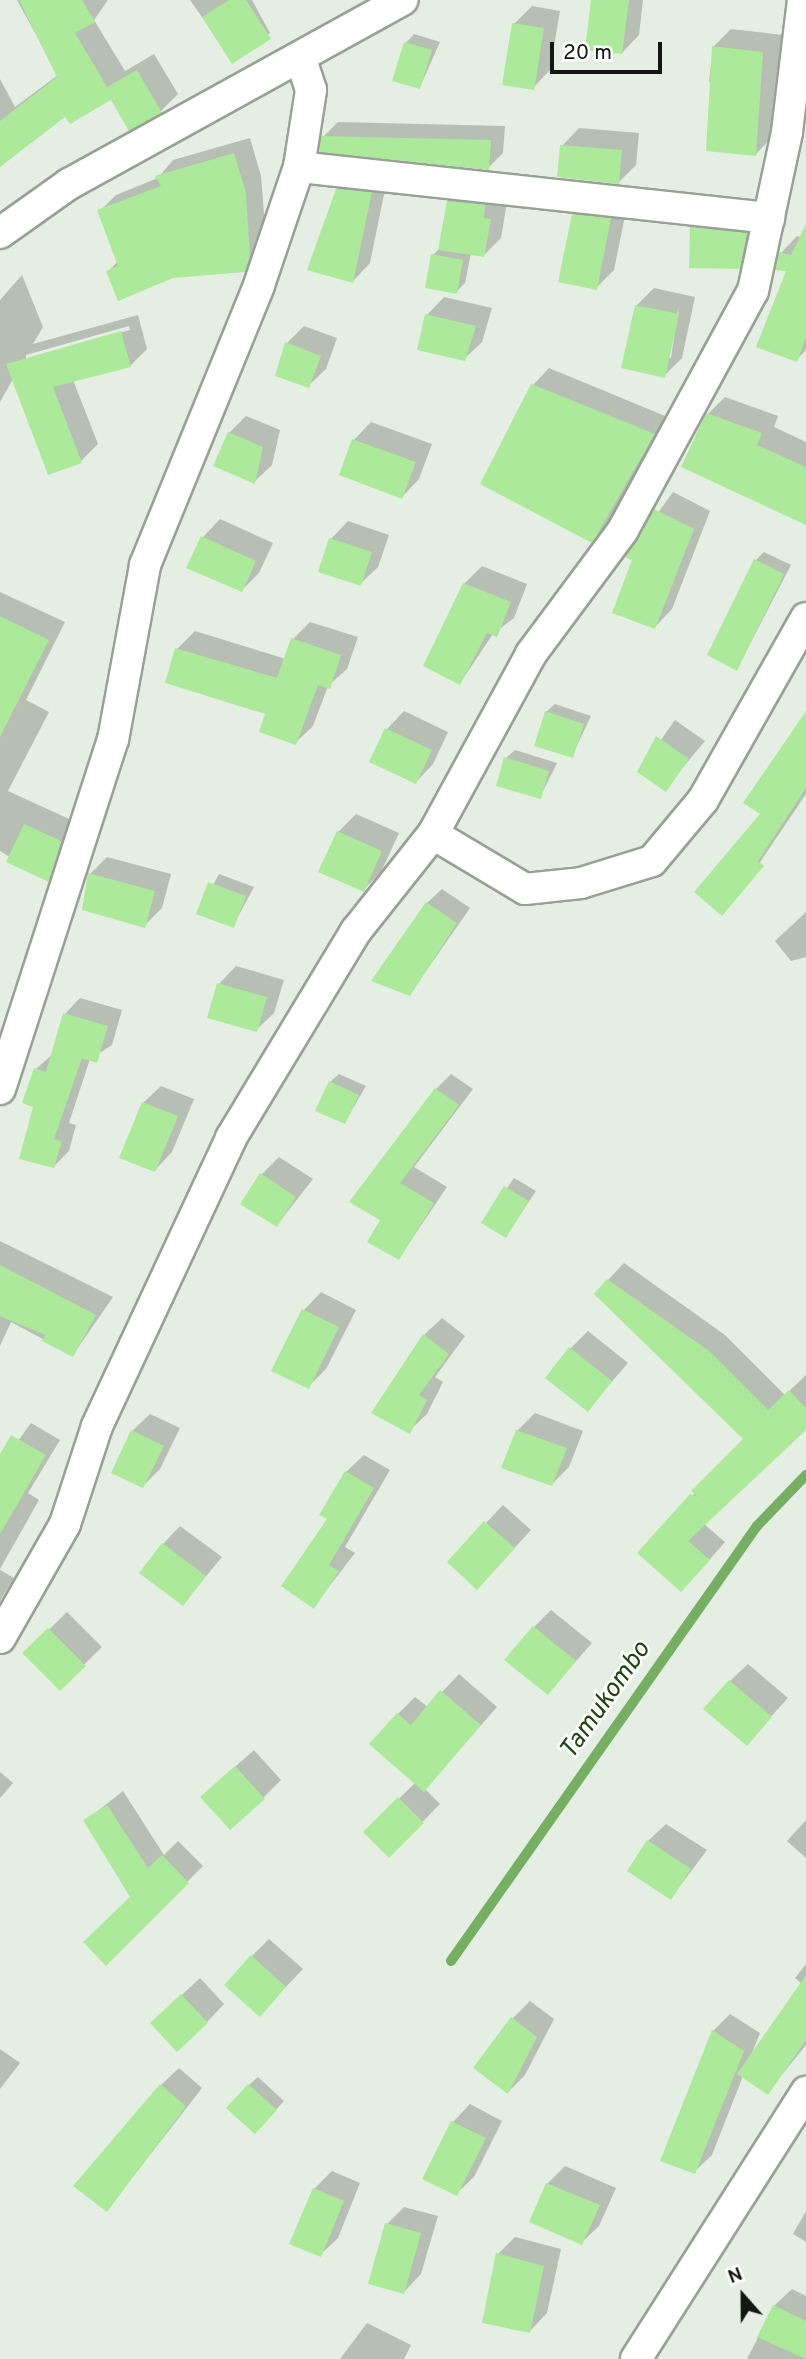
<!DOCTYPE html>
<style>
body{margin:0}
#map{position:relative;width:806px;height:2359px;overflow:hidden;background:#e5eee2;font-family:Overpass,sans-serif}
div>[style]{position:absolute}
.shadow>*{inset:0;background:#0003}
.stream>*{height:10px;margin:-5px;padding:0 5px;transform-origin:5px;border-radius:5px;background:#76ae63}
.building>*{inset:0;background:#ade99a}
.roads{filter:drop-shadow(2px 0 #98a196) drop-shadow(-2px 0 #98a196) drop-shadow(0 2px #98a196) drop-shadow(0 -2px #98a196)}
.minor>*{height:30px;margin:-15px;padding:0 15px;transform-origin:15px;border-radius:15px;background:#fff}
span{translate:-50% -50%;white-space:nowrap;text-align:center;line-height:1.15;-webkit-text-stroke:5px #fff;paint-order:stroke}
.water-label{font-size:26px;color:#204510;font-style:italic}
.north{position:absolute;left:708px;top:2261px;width:70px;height:70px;-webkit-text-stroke:5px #fff;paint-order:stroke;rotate:339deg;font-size:19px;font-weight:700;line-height:28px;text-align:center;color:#131712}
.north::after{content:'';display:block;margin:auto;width:24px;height:32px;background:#131712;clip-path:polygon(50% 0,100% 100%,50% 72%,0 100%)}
.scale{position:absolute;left:550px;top:42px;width:112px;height:32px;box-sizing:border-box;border:4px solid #131712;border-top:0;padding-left:9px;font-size:21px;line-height:24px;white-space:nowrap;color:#131712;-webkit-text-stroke:5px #fff;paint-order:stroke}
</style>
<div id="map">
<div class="shadow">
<i style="clip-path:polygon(17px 0,108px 0,94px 20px,125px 71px,154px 54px,178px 94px,161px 111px,112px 97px,66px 114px,0 164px,0 79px,15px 107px,58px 75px)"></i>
<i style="clip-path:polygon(190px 0,252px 0,270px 33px,233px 61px)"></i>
<i style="clip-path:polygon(593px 0,643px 0,639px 35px,622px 53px)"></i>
<i style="clip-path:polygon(532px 6px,560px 11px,550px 70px,533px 88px,514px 24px)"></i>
<i style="clip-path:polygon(731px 29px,783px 35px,773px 136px,756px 154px,716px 82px,709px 82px,713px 47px)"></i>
<i style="clip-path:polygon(414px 34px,440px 42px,420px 87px,406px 43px)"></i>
<i style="clip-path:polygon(338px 122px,505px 126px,503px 153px,488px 168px,323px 137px)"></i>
<i style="clip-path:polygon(579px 128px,639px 133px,636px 165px,619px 182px,562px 146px)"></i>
<i style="clip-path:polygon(250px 138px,261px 176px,266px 239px,244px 271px,108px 272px,118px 261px,100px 211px,116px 195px,158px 178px,173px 160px)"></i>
<i style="clip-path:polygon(355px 172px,388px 175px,370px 263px,353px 281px,338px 190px)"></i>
<i style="clip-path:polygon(466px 184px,507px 202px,501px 238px,484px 255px,471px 253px,465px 283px,456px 292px,433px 255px,440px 248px,448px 201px)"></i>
<i style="clip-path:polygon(591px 197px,628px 201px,614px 270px,596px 288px,574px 215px)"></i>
<i style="clip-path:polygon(710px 210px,764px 216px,757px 250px,739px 268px,692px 228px)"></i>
<i style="clip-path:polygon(797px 236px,806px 239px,806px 350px,796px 360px,788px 269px,781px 253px)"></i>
<i style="clip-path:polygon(evenodd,22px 275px,43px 327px,33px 344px,138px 315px,147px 349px,130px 366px,73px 380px,98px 444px,81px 461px,13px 379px,0 402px,0 300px,22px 275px,129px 326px,130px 330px,26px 359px,26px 355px,129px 326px)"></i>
<i style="clip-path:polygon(evenodd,654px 288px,695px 297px,682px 358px,664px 376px,636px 306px,654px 288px,679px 305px,671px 358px,667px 358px,679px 305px)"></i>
<i style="clip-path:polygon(444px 297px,492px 308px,482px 342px,464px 359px,427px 315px)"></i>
<i style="clip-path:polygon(304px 326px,337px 338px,326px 369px,308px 386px,287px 343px)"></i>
<i style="clip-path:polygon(549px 368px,670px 418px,608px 524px,592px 540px,483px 483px,533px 385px)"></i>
<i style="clip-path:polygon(725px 397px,778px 416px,774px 427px,806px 442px,806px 523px,708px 414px)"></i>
<i style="clip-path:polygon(246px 416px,280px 430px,272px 465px,254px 482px,229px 433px)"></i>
<i style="clip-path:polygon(371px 422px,432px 444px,419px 479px,402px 497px,354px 440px)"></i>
<i style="clip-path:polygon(673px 492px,710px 511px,672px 609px,655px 627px,634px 559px,627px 556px)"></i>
<i style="clip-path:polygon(220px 519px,273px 543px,259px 573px,242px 590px,189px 567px,203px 537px)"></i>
<i style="clip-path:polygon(348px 521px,389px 535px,378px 567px,360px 584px,331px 539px)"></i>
<i style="clip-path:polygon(764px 552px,791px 565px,737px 669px,756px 560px)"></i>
<i style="clip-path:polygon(482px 566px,527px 584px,514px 618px,493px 634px,460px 683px,464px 584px)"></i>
<i style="clip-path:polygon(0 592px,65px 622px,26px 700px,49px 712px,8px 791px,78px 823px,66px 863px,48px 880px,0 851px)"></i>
<i style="clip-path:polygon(310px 622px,358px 637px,347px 669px,328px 686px,313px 726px,295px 743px,268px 713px,177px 649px,195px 631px,286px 659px,293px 639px)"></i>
<i style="clip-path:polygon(555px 704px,591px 716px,572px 756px,546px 712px)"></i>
<i style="clip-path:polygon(404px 711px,448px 732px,433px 764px,416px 782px,387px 729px)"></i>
<i style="clip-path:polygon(806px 714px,806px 794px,738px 895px,763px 814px)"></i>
<i style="clip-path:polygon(675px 720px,705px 741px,665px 789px,639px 771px)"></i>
<i style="clip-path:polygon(515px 750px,557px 763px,540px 797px,506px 758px)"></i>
<i style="clip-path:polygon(356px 814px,399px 833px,381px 872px,363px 890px,338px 832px)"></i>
<i style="clip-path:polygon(107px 857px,171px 874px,162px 908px,144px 926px,90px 874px)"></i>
<i style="clip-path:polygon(219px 874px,254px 887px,233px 926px,198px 913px)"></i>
<i style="clip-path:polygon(442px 889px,470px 908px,410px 994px,427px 903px)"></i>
<i style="clip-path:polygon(806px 912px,806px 957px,791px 961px,775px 941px)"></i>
<i style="clip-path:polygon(236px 966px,284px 980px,274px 1013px,256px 1030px,219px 984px)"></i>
<i style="clip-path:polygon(80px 998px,122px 1010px,112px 1045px,90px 1059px,69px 1123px,76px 1125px,69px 1151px,54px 1166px,35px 1106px,36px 1069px,53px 1054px,65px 1014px)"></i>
<i style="clip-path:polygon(339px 1074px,366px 1086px,345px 1122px,330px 1082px)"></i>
<i style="clip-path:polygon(451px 1074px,473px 1089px,414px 1167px,447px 1187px,399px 1258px,382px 1219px,436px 1089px)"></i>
<i style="clip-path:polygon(161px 1086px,194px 1099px,172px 1152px,155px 1170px,143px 1103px)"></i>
<i style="clip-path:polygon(279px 1157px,313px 1179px,277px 1225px,261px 1175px)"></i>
<i style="clip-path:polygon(514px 1178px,536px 1191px,506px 1236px,483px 1222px)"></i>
<i style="clip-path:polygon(0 1241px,113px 1297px,73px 1355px,11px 1322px,0 1346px)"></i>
<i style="clip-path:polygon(624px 1263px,725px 1335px,785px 1395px,806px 1375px,806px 1428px,704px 1524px,725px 1542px,697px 1574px,639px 1553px,746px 1439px,608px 1280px)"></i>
<i style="clip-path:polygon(321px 1292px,356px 1310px,326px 1369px,308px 1387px,274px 1370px,304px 1310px)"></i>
<i style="clip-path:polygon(442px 1318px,465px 1336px,435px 1377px,443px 1382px,427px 1414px,409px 1431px,424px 1335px)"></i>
<i style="clip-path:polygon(588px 1331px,628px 1363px,588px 1409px,570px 1349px)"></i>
<i style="clip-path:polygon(535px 1413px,583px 1431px,569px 1467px,552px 1484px,517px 1431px)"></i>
<i style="clip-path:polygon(150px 1414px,180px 1428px,160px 1469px,143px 1486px,132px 1431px)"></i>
<i style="clip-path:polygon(31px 1423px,60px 1440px,28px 1493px,39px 1500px,0 1569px,0 1466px)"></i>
<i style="clip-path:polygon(364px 1455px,390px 1470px,345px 1547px,355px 1553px,314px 1606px,329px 1519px,346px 1472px)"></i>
<i style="clip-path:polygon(503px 1505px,531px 1530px,494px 1570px,449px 1562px)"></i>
<i style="clip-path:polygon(180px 1526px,222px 1557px,183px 1604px,163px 1544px)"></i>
<i style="clip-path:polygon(0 1570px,14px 1578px,0 1601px)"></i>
<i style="clip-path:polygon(551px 1610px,592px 1643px,548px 1693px,534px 1627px)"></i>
<i style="clip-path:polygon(67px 1612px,102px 1647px,60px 1688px,25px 1653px)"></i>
<i style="clip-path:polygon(748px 1664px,788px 1698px,746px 1744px,730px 1681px)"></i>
<i style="clip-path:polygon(459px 1674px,497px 1707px,425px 1789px,440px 1804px,389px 1856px,365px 1832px,416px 1782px,398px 1714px,415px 1697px,428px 1707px)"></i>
<i style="clip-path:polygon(254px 1750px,281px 1780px,263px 1798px,220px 1780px)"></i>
<i style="clip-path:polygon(0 1772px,13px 1783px,0 1798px)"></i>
<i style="clip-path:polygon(123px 1791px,164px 1855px,178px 1841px,203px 1866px,106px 1963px,132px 1897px,85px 1821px)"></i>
<i style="clip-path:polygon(806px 1820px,806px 1858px,787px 1841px)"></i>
<i style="clip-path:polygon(666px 1824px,707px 1850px,671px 1898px,648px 1841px)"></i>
<i style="clip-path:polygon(269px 1939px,303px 1969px,260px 2014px,252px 1956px)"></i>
<i style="clip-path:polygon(806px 1964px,806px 2045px,767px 2093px,743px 2076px,712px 2155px,694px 2172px,713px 2031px,730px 2014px,760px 2033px,752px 2053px,802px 1984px,795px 1978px)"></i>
<i style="clip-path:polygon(200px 1978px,224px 2004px,207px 2022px,170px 2006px)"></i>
<i style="clip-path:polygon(530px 2001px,554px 2019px,525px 2075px,508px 2092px,512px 2019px)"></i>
<i style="clip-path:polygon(0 2049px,20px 2063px,0 2089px)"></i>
<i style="clip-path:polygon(179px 2068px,202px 2088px,107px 2210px,161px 2085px)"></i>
<i style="clip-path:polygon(258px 2077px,284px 2101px,255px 2132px,249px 2085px)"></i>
<i style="clip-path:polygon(470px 2104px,502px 2121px,474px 2177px,456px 2194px,425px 2178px,453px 2122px)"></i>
<i style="clip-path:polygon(565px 2166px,616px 2188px,599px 2226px,581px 2243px,531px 2221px,547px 2184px)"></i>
<i style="clip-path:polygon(332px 2171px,360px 2183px,338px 2238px,320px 2255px,314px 2189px)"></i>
<i style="clip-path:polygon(404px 2207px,438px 2216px,421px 2274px,404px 2292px,387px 2224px)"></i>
<i style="clip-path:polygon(806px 2211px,806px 2242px,793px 2234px)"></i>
<i style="clip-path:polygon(515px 2237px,561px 2249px,547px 2313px,530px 2331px,498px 2254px)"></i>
<i style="clip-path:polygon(792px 2289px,806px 2296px,806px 2359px,747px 2359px,774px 2306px)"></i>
<i style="clip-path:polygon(367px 2323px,411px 2345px,404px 2359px,340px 2359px)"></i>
</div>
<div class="stream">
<i style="left:451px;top:1961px;width:532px;rotate:-54.88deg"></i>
<i style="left:757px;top:1526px;width:71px;rotate:-46.1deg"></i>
</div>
<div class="building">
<i style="clip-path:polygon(19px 0,82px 0,95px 22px,75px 33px,107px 87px,137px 70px,162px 113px,129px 131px,111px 100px,70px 124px,65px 117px,0 167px,0 121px,57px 77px)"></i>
<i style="clip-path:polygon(229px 0,246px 0,271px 39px,232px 64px,202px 17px)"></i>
<i style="clip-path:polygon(591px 0,629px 0,622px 54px,585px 50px)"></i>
<i style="clip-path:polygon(512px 23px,544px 28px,534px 90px,502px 85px)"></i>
<i style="clip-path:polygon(404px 42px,432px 50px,420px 89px,392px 81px)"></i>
<i style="clip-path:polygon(712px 46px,763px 52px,756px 156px,706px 151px)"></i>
<i style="clip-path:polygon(321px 136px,491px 140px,489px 170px,319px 152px)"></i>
<i style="clip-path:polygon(560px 145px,622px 150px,619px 184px,557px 177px)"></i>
<i style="clip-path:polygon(234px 153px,246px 193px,250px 256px,245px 272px,173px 278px,118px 301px,106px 271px,118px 266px,97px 210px,161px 186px,155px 176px)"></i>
<i style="clip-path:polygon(336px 189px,372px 192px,353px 283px,307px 270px)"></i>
<i style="clip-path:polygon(447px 201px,485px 205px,484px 218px,491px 219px,484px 257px,438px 250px)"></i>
<i style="clip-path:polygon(572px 214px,611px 218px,597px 290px,558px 282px)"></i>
<i style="clip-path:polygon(806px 224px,806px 337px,797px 362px,756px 347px,786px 271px,775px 270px,779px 252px,791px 255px)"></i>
<i style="clip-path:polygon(690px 227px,747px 233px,740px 269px,689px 268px)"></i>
<i style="clip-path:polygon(431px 254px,463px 260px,457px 294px,425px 288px)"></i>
<i style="clip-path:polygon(635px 305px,679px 314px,665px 378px,621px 368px)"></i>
<i style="clip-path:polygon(425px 314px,476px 326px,465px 361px,417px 350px)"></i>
<i style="clip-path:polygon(121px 331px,131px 367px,53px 387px,82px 463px,48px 475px,6px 364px)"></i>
<i style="clip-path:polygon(285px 342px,321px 356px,309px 388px,275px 376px)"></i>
<i style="clip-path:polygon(531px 384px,655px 434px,592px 543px,480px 484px)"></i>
<i style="clip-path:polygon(706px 413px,762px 433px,757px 445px,806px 467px,806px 525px,681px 467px)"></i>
<i style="clip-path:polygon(228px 432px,263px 447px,255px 484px,213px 466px)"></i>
<i style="clip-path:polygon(352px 439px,416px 462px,402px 499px,339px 475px)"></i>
<i style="clip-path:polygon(654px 509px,694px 529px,655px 629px,612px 613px,632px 560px,625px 557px)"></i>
<i style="clip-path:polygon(201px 536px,256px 561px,242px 592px,186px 568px)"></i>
<i style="clip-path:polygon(329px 538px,372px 552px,361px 586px,318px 572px)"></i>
<i style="clip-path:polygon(754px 559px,784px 574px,737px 671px,707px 655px)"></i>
<i style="clip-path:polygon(463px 583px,511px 602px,497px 637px,487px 633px,460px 685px,423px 666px)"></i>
<i style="clip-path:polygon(0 616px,49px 640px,0 737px)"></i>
<i style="clip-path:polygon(291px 638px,341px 655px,330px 689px,318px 685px,296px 745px,259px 732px,265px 714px,165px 683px,175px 648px,277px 678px)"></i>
<i style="clip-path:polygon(545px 711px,584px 724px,573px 758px,534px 746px)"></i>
<i style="clip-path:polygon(806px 711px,806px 788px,758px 861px,764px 866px,722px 916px,694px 892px,760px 814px,743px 803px)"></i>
<i style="clip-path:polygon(385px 728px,432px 750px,416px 784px,369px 762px)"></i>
<i style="clip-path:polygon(656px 736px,689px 759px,666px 792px,637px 772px)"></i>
<i style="clip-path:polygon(504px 757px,549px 771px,541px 799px,496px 786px)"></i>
<i style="clip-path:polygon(24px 824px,61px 841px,49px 882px,6px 862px)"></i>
<i style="clip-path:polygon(337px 831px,382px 851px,364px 892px,318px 872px)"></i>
<i style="clip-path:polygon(88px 873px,155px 891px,145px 928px,82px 910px)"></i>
<i style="clip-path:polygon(208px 882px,246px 896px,234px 928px,196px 914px)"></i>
<i style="clip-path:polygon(426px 902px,457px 923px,410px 996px,371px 981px)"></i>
<i style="clip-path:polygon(217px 983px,267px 997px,257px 1032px,207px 1018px)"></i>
<i style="clip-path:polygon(63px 1013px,108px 1026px,97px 1063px,82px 1058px,54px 1139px,62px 1141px,54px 1168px,19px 1159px,33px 1107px,22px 1103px,34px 1068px,46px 1072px)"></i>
<i style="clip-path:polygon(329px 1081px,359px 1095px,345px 1124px,315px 1111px)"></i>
<i style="clip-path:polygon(435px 1088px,459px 1105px,400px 1183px,434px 1203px,399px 1260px,367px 1242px,380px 1220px,349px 1202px)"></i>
<i style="clip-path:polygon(142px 1102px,178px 1116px,155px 1172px,119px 1158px)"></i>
<i style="clip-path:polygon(260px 1173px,296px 1197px,277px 1227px,240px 1204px)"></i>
<i style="clip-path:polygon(504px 1186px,529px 1201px,506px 1238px,481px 1223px)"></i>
<i style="clip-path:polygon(0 1265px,96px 1315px,73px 1357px,42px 1341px,45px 1335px,0 1316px)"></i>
<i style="clip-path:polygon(607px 1279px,709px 1351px,768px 1410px,789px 1390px,806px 1408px,806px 1430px,688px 1541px,710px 1560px,681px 1592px,637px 1553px,690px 1494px,698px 1497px,691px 1491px,743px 1439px,594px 1294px)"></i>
<i style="clip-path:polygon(302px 1309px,339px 1327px,309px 1389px,271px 1371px)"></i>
<i style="clip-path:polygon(423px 1334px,449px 1354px,419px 1395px,427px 1400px,410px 1434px,371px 1413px)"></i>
<i style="clip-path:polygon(569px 1347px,612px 1381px,588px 1412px,545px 1378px)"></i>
<i style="clip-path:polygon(131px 1430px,164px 1446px,143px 1488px,111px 1473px)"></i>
<i style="clip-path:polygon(516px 1430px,567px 1448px,552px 1486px,501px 1468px)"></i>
<i style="clip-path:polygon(11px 1435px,46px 1455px,0 1534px,0 1454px)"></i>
<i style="clip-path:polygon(345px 1471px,374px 1488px,329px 1565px,339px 1571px,314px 1609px,281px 1586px,327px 1519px,319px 1515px)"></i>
<i style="clip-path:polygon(484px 1521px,515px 1548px,477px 1590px,447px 1562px)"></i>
<i style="clip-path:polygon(162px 1543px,206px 1576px,183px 1606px,139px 1573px)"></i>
<i style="clip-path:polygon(533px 1626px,576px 1661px,548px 1695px,504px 1660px)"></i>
<i style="clip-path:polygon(48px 1628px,86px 1666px,60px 1691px,22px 1653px)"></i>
<i style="clip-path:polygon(729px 1680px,772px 1717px,747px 1746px,703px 1709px)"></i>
<i style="clip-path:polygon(440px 1690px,481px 1725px,424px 1792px,369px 1744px,397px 1713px,411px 1725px)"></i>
<i style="clip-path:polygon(235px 1766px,265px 1799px,230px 1830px,200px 1797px)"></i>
<i style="clip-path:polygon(398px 1797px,424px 1823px,389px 1858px,363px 1832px)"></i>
<i style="clip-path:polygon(107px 1805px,148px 1868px,162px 1855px,189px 1883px,106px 1966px,83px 1942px,130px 1897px,83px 1820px)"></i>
<i style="clip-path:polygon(647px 1840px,691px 1869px,671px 1900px,627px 1871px)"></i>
<i style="clip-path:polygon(251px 1955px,286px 1987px,260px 2017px,224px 1985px)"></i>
<i style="clip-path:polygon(806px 1975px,806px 2040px,768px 2095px,737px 2074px)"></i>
<i style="clip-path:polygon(181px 1994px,208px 2023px,177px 2052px,150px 2023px)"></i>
<i style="clip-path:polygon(511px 2017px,537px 2037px,508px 2094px,473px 2068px)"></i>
<i style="clip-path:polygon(712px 2030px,744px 2051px,695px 2174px,660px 2161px)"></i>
<i style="clip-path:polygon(160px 2084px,186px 2106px,107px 2212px,73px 2186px)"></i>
<i style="clip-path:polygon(248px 2084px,277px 2110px,255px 2134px,226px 2108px)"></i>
<i style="clip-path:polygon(451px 2121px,486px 2138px,457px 2196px,422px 2179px)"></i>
<i style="clip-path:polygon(546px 2183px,600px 2205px,582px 2245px,529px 2222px)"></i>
<i style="clip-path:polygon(313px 2188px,344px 2201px,321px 2257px,289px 2244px)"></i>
<i style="clip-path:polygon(385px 2223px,421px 2233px,404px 2294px,368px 2284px)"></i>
<i style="clip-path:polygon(496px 2253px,544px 2266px,530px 2333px,482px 2323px)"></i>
<i style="clip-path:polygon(773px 2305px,806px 2321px,806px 2359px,757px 2337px)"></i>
</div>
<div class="roads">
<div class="minor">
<i style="left:299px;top:167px;width:473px;rotate:6.2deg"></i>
<i style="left:0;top:233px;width:85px;rotate:-35.4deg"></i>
<i style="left:69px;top:184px;width:381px;rotate:-28.9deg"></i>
<i style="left:433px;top:834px;width:107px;rotate:30.9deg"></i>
<i style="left:525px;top:889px;width:56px;rotate:-6.1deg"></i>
<i style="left:581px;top:883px;width:74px;rotate:-17.2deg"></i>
<i style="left:652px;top:861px;width:80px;rotate:-50.1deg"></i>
<i style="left:703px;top:800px;width:209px;rotate:-60.5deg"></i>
<i style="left:0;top:1089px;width:367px;rotate:-72.1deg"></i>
<i style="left:113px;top:740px;width:178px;rotate:-79.6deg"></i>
<i style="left:145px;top:565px;width:302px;rotate:-67.8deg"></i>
<i style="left:259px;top:285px;width:125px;rotate:-71.3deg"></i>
<i style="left:299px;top:167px;width:78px;rotate:-81.1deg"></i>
<i style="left:311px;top:90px;width:35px;rotate:-108deg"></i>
<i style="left:0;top:1638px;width:131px;rotate:-60.3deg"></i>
<i style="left:65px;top:1524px;width:103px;rotate:-71.9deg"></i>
<i style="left:97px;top:1426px;width:318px;rotate:-65deg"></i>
<i style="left:231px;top:1138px;width:242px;rotate:-58.9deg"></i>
<i style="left:356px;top:931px;width:124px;rotate:-51.6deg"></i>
<i style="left:433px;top:834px;width:205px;rotate:-61.4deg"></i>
<i style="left:531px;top:654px;width:154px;rotate:-53.4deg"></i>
<i style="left:623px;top:530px;width:272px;rotate:-61.5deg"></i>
<i style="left:753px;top:291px;width:163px;rotate:-77.9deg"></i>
<i style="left:787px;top:132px;width:133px;rotate:-83.1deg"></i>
<i style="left:636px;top:2359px;width:317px;rotate:-57.5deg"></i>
</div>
</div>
<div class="water-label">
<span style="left:606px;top:1701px;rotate:-55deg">Tamukombo</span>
</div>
<div class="north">N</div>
<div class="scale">20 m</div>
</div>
